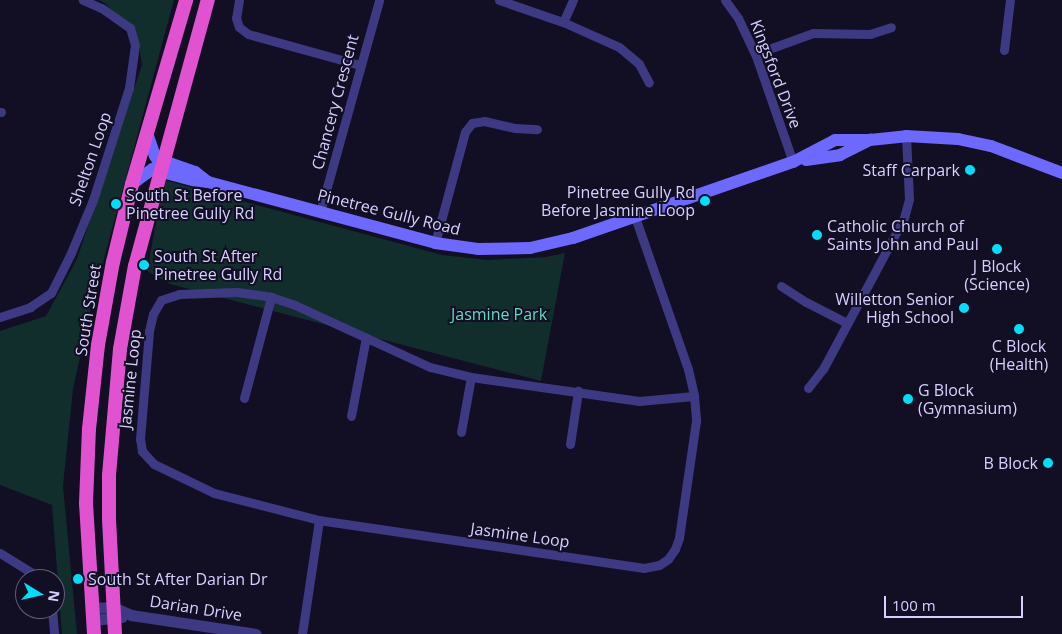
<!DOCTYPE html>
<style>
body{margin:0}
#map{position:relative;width:1062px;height:634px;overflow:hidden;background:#120e23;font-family:"Open Sans",sans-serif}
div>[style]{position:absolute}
.green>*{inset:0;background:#112d2c}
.minor>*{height:9px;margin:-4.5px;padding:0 4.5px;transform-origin:4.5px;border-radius:4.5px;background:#3d3982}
.tertiary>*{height:11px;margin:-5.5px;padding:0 5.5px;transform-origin:5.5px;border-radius:5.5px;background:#3d3982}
.secondary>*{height:12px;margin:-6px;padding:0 6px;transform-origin:6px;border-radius:6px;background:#6d68fe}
.trunk>*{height:14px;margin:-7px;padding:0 7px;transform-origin:7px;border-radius:7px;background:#e052cf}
.dots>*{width:14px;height:14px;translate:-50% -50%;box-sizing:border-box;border:2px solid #120e23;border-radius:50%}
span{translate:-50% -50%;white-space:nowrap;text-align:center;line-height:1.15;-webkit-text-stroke:4px #120e23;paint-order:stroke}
.street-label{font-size:16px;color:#d6d0ff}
.poi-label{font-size:16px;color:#d6d0ff}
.right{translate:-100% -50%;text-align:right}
.left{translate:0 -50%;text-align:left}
.park-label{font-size:16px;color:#5ddebf}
.north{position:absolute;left:15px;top:569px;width:50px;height:50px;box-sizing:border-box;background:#120e23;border:1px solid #605c7b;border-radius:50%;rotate:99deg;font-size:14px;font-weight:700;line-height:20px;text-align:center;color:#d6d0ff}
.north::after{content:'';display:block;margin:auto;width:18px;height:22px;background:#02def9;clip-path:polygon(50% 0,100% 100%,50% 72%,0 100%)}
.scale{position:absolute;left:884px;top:596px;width:139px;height:22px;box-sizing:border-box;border:2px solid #d6d0ff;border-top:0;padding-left:6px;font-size:15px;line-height:18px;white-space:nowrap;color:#d6d0ff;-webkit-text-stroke:4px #120e23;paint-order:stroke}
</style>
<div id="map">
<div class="green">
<i style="clip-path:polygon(99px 0,174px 0,91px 307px,73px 389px,63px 486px,77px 634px,62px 634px,52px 505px,0 485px,0 331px,46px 316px,77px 259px,142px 65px,138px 39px,106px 4px)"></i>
<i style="clip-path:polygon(164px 180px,442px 255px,488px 260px,546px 257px,565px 253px,541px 381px,170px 284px,147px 271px)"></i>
</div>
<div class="minor">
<i style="left:239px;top:0;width:18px;rotate:99deg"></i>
<i style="left:236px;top:18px;width:9px;rotate:72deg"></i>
<i style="left:239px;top:27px;width:11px;rotate:38deg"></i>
<i style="left:248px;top:34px;width:116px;rotate:15.5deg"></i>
<i style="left:499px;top:0;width:68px;rotate:19deg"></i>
<i style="left:573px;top:0;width:24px;rotate:114deg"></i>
<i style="left:563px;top:22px;width:61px;rotate:24.1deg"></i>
<i style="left:619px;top:47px;width:26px;rotate:40deg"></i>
<i style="left:639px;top:64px;width:21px;rotate:62deg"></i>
<i style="left:725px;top:0;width:22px;rotate:54deg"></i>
<i style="left:738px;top:18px;width:42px;rotate:64.7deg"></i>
<i style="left:756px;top:56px;width:112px;rotate:70.8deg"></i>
<i style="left:1004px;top:50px;width:50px;rotate:-83.2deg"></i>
<i style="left:756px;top:56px;width:12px;rotate:-31deg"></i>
<i style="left:766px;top:50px;width:50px;rotate:-19.9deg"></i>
<i style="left:813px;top:33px;width:57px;rotate:1deg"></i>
<i style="left:870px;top:34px;width:22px;rotate:-18deg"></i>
<i style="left:0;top:112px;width:1px"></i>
<i style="left:320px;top:212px;width:220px;rotate:-74.4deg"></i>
<i style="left:635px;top:217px;width:161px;rotate:70.8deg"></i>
<i style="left:688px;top:369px;width:28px;rotate:77deg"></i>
<i style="left:694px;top:396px;width:25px;rotate:85deg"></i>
<i style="left:696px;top:421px;width:118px;rotate:98.3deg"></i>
<i style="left:679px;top:538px;width:12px;rotate:110deg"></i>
<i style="left:675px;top:549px;width:12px;rotate:125deg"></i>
<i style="left:668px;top:559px;width:11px;rotate:146deg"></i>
<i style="left:659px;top:565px;width:15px;rotate:169deg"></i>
<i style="left:644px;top:568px;width:329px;rotate:-171.6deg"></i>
<i style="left:319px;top:520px;width:108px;rotate:-165.6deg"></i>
<i style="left:214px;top:493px;width:67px;rotate:-154.2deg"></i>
<i style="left:154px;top:464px;width:18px;rotate:-133deg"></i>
<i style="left:142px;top:451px;width:12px;rotate:-99deg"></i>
<i style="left:140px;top:439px;width:108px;rotate:-85.2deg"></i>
<i style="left:149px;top:331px;width:17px;rotate:-77deg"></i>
<i style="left:153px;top:314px;width:16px;rotate:-60deg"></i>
<i style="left:161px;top:300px;width:19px;rotate:-18deg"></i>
<i style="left:179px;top:294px;width:58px;rotate:-2deg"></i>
<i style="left:237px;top:292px;width:34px;rotate:8deg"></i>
<i style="left:271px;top:297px;width:25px;rotate:18deg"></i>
<i style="left:295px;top:305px;width:149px;rotate:24.7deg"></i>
<i style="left:430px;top:367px;width:42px;rotate:13.7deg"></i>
<i style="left:471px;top:377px;width:170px;rotate:8.1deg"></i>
<i style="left:639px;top:401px;width:55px;rotate:-5.2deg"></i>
<i style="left:435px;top:243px;width:115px;rotate:-74.9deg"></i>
<i style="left:465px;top:132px;width:11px;rotate:-52deg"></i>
<i style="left:472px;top:123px;width:12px;rotate:-9deg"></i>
<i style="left:484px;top:121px;width:32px;rotate:13deg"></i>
<i style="left:515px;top:128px;width:22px;rotate:3deg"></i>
<i style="left:781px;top:286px;width:30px;rotate:33deg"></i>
<i style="left:806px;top:302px;width:46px;rotate:27.1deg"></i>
<i style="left:0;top:317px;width:32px;rotate:-18deg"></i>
<i style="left:30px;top:307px;width:25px;rotate:-34deg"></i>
<i style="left:51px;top:293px;width:45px;rotate:-63.4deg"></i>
<i style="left:71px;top:253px;width:57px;rotate:-67.5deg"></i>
<i style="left:93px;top:200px;width:118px;rotate:-72.2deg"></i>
<i style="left:129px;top:88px;width:43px;rotate:-82.1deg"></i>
<i style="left:135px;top:45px;width:18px;rotate:-106deg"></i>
<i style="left:130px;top:28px;width:35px;rotate:-145deg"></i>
<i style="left:101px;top:8px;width:20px;rotate:-156deg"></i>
<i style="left:808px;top:388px;width:24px;rotate:-52deg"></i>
<i style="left:823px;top:369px;width:171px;rotate:-61.8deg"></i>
<i style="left:904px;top:218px;width:20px;rotate:-75deg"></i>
<i style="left:909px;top:199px;width:63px;rotate:-92.7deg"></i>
<i style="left:244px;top:398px;width:105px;rotate:-75deg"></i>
<i style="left:351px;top:416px;width:80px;rotate:-79.2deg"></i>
<i style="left:461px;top:432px;width:56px;rotate:-79.7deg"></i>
<i style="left:570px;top:444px;width:54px;rotate:-81.4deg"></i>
<i style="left:0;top:553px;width:49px;rotate:31.8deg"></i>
<i style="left:52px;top:609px;width:25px;rotate:85deg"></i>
<i style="left:302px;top:634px;width:115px;rotate:-81.5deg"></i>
</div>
<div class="tertiary">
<i style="left:93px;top:608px;width:20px;rotate:-3deg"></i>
<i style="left:113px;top:607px;width:20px;rotate:24deg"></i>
<i style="left:131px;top:615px;width:126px;rotate:8.6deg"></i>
<i style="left:93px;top:620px;width:29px;rotate:-6deg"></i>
</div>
<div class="secondary">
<i style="left:147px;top:133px;width:24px;rotate:71deg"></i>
<i style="left:155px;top:156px;width:20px;rotate:57deg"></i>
<i style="left:166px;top:173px;width:28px;rotate:15deg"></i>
<i style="left:193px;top:180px;width:15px;rotate:8deg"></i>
<i style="left:208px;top:182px;width:235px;rotate:15deg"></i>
<i style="left:435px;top:243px;width:43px;rotate:7.9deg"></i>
<i style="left:478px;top:249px;width:52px;rotate:-1.1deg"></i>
<i style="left:530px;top:248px;width:44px;rotate:-13.1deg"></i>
<i style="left:573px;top:238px;width:233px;rotate:-19.1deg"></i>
<i style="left:793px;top:162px;width:47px;rotate:-27.6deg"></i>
<i style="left:835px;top:140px;width:35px"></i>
<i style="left:870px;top:140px;width:36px;rotate:-6deg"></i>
<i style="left:906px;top:136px;width:52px;rotate:3.3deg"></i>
<i style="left:958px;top:139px;width:34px;rotate:12deg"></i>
<i style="left:991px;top:146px;width:76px;rotate:20.8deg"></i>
<i style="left:806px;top:160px;width:34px;rotate:-8deg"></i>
<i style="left:840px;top:155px;width:34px;rotate:-27deg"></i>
<i style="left:132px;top:184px;width:26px;rotate:-36deg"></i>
<i style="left:153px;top:169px;width:17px;rotate:-21deg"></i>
<i style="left:169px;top:163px;width:28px;rotate:19deg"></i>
<i style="left:195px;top:172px;width:16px;rotate:38deg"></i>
</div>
<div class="trunk">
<i style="left:94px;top:634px;width:131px;rotate:-93.5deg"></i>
<i style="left:86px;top:503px;width:74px;rotate:-87.7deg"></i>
<i style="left:89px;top:429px;width:84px;rotate:-83.9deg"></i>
<i style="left:98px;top:345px;width:84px;rotate:-79.8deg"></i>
<i style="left:113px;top:262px;width:80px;rotate:-76.3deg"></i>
<i style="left:132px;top:184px;width:192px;rotate:-73.6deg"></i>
<i style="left:115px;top:634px;width:116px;rotate:-93deg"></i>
<i style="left:109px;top:518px;width:43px;rotate:-90deg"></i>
<i style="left:109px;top:475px;width:126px;rotate:-85deg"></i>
<i style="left:120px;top:349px;width:84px;rotate:-79.8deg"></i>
<i style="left:135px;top:266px;width:276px;rotate:-74.7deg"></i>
</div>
<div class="dots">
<i style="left:970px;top:170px;background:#02def9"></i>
<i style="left:705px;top:201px;background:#02def9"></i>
<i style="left:116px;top:204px;background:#02def9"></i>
<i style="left:817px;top:235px;background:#02def9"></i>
<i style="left:997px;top:249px;background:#02def9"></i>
<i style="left:144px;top:265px;background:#02def9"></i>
<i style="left:964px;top:308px;background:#02def9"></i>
<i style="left:1019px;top:329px;background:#02def9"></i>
<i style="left:908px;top:399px;background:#02def9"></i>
<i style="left:1048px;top:463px;background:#02def9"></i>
<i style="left:78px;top:579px;background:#02def9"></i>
</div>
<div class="street-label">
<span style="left:776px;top:74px;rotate:69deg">Kingsford Drive</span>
<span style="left:335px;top:102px;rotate:-75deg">Chancery Crescent</span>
<span style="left:90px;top:159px;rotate:-71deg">Shelton Loop</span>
<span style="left:389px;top:212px;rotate:14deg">Pinetree Gully Road</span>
<span style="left:88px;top:310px;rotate:-81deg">South Street</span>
<span style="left:130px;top:379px;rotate:-84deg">Jasmine Loop</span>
<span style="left:520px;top:535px;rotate:8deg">Jasmine Loop</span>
<span style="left:196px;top:608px;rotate:9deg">Darian Drive</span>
</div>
<div class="poi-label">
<span class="right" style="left:960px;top:170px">Staff Carpark</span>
<span class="right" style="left:695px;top:201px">Pinetree Gully Rd<br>Before Jasmine Loop</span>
<span class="left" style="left:126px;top:204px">South St Before<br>Pinetree Gully Rd</span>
<span class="left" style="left:827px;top:235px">Catholic Church of<br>Saints John and Paul</span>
<span class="left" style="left:154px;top:265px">South St After<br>Pinetree Gully Rd</span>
<span style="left:997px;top:275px">J Block<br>(Science)</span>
<span class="right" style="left:954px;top:308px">Willetton Senior<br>High School</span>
<span style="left:1019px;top:355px">C Block<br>(Health)</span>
<span class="left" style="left:918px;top:399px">G Block<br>(Gymnasium)</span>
<span class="right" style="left:1038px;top:463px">B Block</span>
<span class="left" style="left:88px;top:579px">South St After Darian Dr</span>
</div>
<div class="park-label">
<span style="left:499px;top:314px">Jasmine Park</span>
</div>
<div class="north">N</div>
<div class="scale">100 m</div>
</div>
